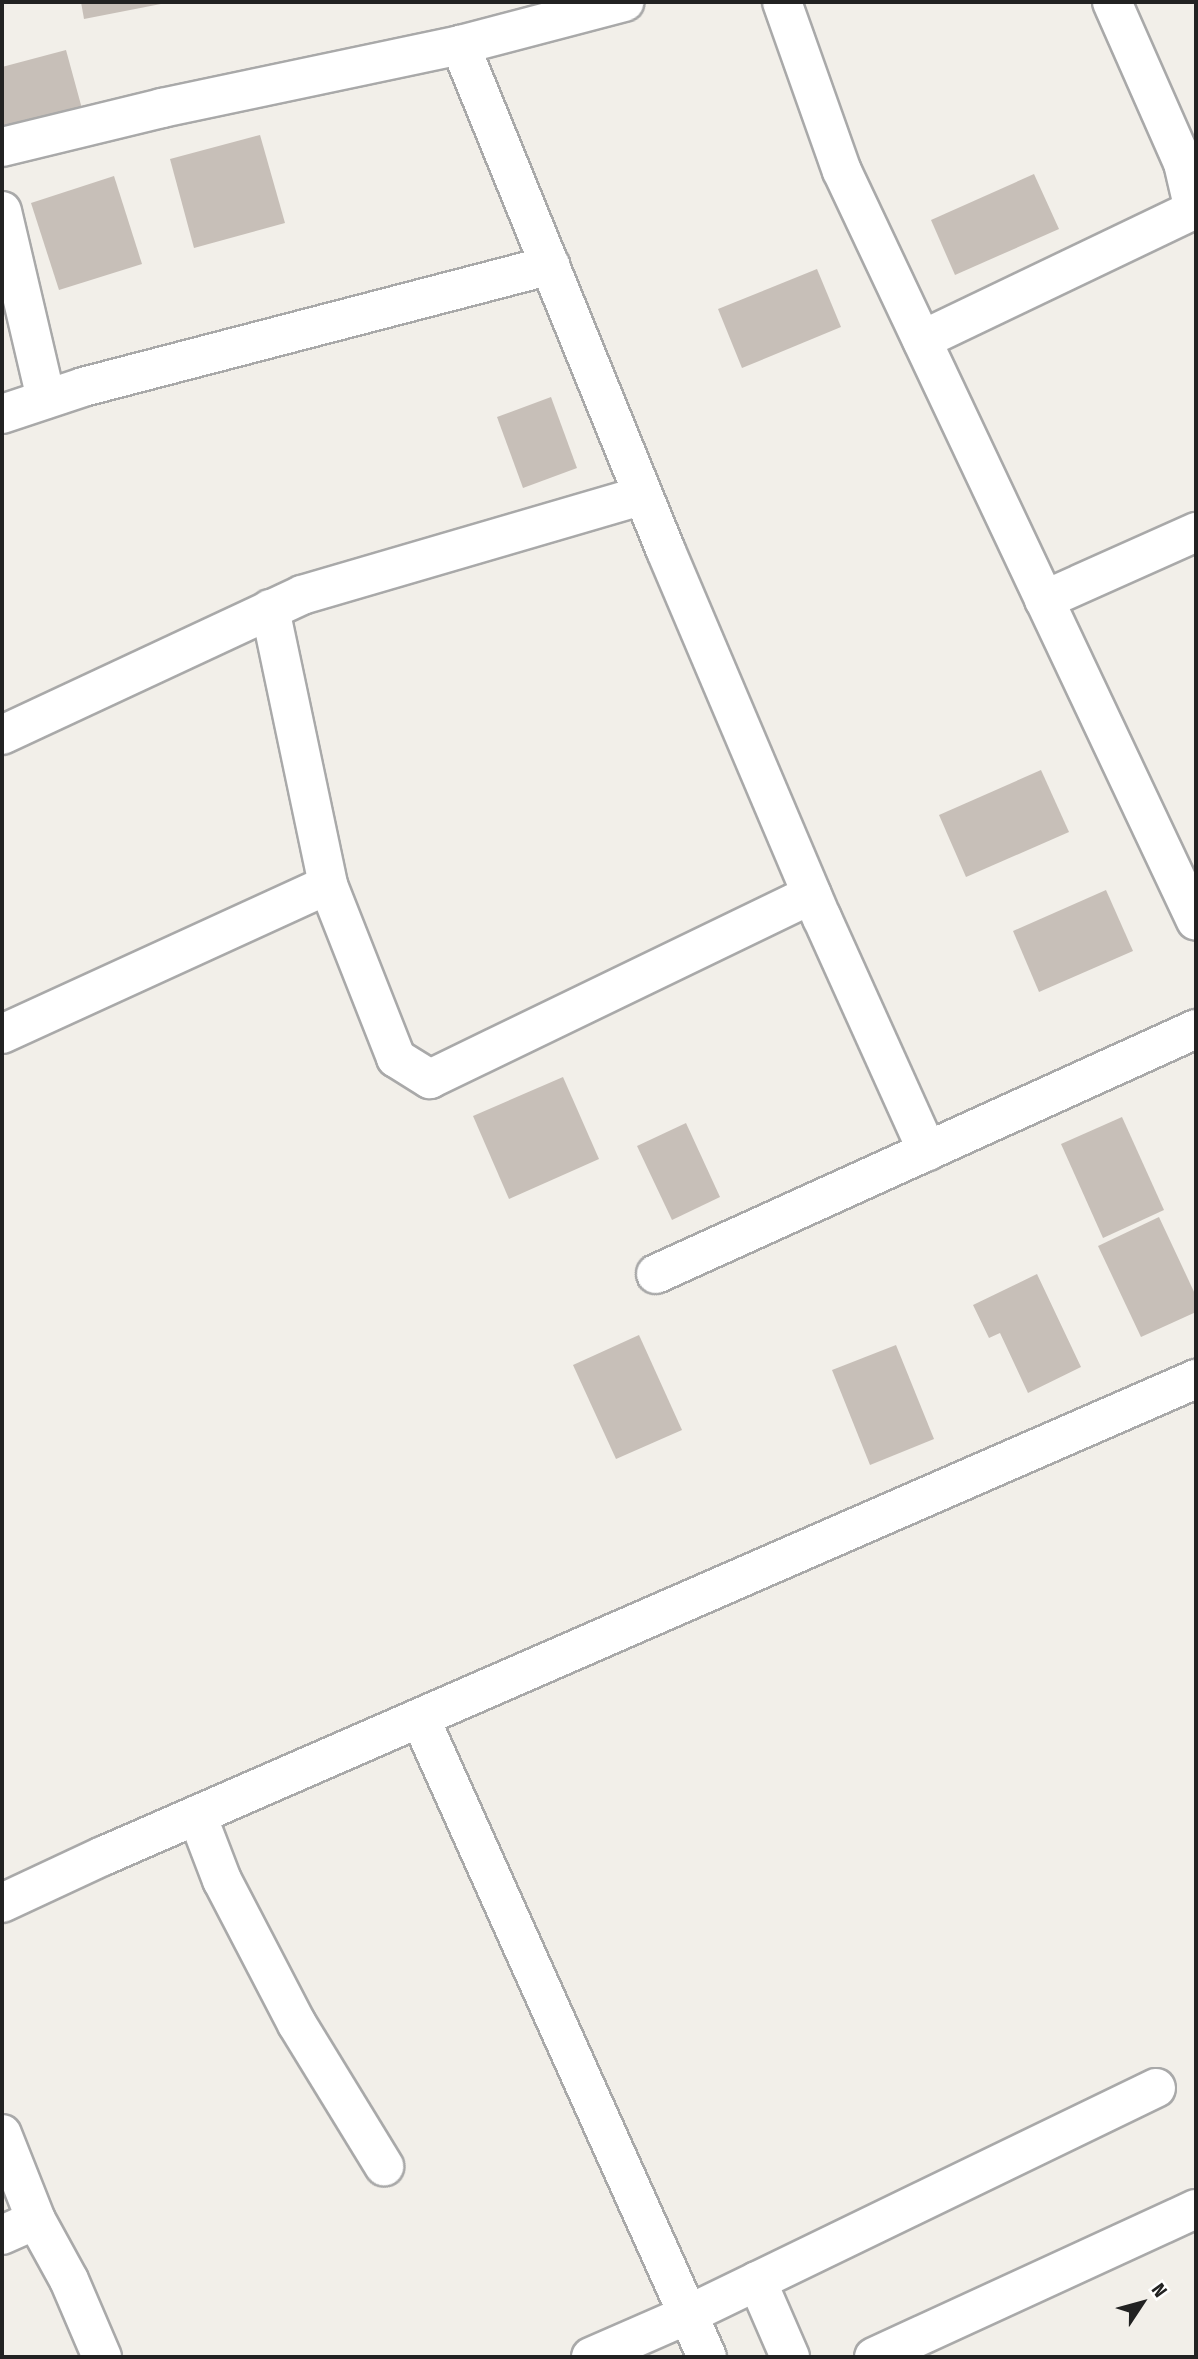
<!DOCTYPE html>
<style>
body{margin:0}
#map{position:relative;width:1198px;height:2359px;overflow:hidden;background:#f2efe9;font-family:"Fira Sans Condensed",sans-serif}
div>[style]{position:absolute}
.building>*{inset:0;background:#c7bfb8}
.roads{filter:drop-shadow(2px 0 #a9a9a9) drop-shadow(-2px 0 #a9a9a9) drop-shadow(0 2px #a9a9a9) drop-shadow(0 -2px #a9a9a9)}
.minor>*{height:38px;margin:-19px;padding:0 19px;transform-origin:19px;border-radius:19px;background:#fff}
span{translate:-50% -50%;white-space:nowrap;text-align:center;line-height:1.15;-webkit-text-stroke:5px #fff;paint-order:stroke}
.frame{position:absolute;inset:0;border:4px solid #222;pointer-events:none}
.north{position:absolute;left:1107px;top:2268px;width:70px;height:70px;-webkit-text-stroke:5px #fff;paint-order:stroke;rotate:54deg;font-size:19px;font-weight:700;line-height:28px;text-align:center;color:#222}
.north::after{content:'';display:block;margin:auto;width:24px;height:32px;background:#222;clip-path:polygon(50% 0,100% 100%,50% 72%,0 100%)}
</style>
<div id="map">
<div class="building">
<i style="clip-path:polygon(81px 2px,166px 2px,166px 3px,84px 19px)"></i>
<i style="clip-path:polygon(66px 50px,84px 116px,2px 137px,2px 67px)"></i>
<i style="clip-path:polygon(260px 135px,285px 223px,194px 248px,170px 159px)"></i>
<i style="clip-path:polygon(1034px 174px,1059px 229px,955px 275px,931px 220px)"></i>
<i style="clip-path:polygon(114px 176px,142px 264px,59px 290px,31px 203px)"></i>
<i style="clip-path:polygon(817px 269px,841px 327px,742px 368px,718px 309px)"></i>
<i style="clip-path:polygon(551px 397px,577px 468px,523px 488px,497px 417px)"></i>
<i style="clip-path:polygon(1041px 770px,1069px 832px,966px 877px,939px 815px)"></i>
<i style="clip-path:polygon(1106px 890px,1133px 951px,1039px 992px,1013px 931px)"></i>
<i style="clip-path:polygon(563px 1077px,599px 1159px,509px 1199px,473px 1116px)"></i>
<i style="clip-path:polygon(1122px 1117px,1164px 1210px,1103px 1238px,1061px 1144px)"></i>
<i style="clip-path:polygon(686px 1123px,720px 1197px,672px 1220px,637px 1146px)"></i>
<i style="clip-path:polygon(1159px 1217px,1196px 1296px,1196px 1312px,1141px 1337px,1098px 1246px)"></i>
<i style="clip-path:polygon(1037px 1274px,1081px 1367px,1028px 1393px,1000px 1333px,989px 1338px,973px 1305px)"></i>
<i style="clip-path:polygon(639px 1335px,682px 1430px,616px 1459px,573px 1365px)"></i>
<i style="clip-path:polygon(896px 1345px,934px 1439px,870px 1465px,832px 1370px)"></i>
</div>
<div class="roads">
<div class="minor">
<i style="left:782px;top:2px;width:179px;rotate:70.5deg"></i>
<i style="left:842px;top:171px;width:829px;rotate:64.73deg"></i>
<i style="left:1112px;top:2px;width:176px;rotate:66.2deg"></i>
<i style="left:1183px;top:163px;width:48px;rotate:76.8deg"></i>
<i style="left:460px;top:45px;width:546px;rotate:67.85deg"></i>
<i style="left:666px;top:551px;width:399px;rotate:67deg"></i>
<i style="left:822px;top:918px;width:256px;rotate:65.7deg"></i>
<i style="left:2px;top:147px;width:165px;rotate:-13.7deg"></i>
<i style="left:162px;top:108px;width:305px;rotate:-11.9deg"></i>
<i style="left:460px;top:45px;width:170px;rotate:-14.7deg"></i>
<i style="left:2px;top:211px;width:193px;rotate:76.8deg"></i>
<i style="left:922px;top:340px;width:304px;rotate:-25.6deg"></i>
<i style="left:2px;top:414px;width:85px;rotate:-18.4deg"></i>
<i style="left:83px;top:387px;width:483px;rotate:-14.6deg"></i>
<i style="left:1044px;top:600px;width:167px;rotate:-24.1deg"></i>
<i style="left:270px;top:609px;width:282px;rotate:78.1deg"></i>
<i style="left:328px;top:885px;width:186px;rotate:68.5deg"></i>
<i style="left:396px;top:1058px;width:40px;rotate:32deg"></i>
<i style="left:430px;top:1079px;width:424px;rotate:-25.8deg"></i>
<i style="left:2px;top:735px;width:331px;rotate:-25deg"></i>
<i style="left:302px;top:595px;width:355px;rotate:-16.3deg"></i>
<i style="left:2px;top:1034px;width:358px;rotate:-24.6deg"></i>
<i style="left:656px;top:1274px;width:593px;rotate:-24.4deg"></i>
<i style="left:420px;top:1718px;width:700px;rotate:65.81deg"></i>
<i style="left:197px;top:1815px;width:70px;rotate:69deg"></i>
<i style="left:222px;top:1880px;width:162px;rotate:62.5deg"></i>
<i style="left:297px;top:2024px;width:167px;rotate:58.5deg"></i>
<i style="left:2px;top:1903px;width:111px;rotate:-25deg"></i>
<i style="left:103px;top:1856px;width:1193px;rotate:-23.58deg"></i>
<i style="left:2px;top:2134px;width:92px;rotate:68.4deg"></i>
<i style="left:36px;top:2220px;width:68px;rotate:61.2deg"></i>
<i style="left:69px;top:2280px;width:84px;rotate:66.8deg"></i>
<i style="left:2px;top:2235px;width:37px;rotate:-24deg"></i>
<i style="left:757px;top:2281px;width:83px;rotate:66.5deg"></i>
<i style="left:591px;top:2357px;width:105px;rotate:-23.6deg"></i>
<i style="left:687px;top:2315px;width:521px;rotate:-25.83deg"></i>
<i style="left:874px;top:2357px;width:354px;rotate:-24.7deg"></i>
</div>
</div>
<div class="frame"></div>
<div class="north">N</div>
</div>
